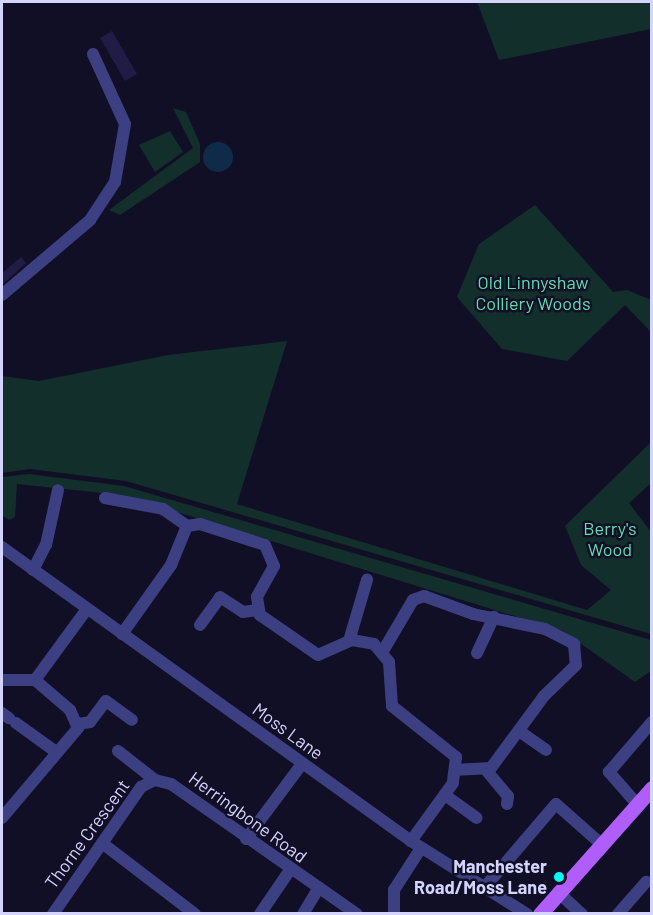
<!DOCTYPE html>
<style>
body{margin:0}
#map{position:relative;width:653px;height:915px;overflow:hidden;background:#110f25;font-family:Barlow,sans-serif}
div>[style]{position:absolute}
.green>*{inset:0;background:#122f2b}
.water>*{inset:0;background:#0f2b49}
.round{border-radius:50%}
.building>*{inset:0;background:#201c46}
.minor>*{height:12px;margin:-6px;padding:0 6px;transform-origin:6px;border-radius:6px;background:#3c4083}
.major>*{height:15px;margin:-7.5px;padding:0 7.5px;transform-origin:7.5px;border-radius:7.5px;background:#b05efb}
.dots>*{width:16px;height:16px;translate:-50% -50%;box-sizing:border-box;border:3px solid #110f25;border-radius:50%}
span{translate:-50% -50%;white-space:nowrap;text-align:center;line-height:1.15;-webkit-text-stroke:5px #110f25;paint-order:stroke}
.park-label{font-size:18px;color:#61ddb1}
.street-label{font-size:18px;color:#d5d4fe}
.poi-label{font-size:18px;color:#d5d4fe;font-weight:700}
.right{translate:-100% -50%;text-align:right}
.frame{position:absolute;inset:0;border:3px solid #d5d4fe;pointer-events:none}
</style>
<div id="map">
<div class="green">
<i style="clip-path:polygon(477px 2px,651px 2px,651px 29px,499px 60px)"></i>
<i style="clip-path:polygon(173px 108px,186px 112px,200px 144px,200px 162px,120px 215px,109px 210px,193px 148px)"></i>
<i style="clip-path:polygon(170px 131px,183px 152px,155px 172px,139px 145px)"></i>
<i style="clip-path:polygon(535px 205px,613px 292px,627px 290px,651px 300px,651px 332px,625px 305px,567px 361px,502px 349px,457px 297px,479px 244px)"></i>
<i style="clip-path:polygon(287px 341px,237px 504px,587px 610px,611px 590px,581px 565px,565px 526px,651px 442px,651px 483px,629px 503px,651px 532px,651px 634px,126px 481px,30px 469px,2px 473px,2px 376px,39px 381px,168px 355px)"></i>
<i style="clip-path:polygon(29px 474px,124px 486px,651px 640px,651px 671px,635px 682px,563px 631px,122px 495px,17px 484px,15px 517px,9px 520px,2px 515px,2px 477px)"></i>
</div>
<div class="water">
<i class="round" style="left:203px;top:142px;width:30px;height:30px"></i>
</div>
<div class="building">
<i style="clip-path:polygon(112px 31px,137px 74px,125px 81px,100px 38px)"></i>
<i style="clip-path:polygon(21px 257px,26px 263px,2px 285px,2px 273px)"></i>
</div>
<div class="minor">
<i style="left:2px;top:295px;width:116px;rotate:-40.4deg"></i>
<i style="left:90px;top:220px;width:45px;rotate:-56.7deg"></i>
<i style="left:115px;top:182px;width:59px;rotate:-80.2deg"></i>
<i style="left:125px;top:124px;width:77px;rotate:-114.6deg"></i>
<i style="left:105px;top:498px;width:59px;rotate:10.7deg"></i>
<i style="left:163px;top:509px;width:29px;rotate:35deg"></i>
<i style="left:2px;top:547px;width:504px;rotate:35.71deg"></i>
<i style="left:411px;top:841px;width:137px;rotate:32.2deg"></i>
<i style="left:33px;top:570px;width:28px;rotate:-63deg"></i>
<i style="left:46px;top:545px;width:56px;rotate:-77.7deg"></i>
<i style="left:200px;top:625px;width:34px;rotate:-54deg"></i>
<i style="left:220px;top:597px;width:27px;rotate:33deg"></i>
<i style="left:243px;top:612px;width:14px;rotate:-8deg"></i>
<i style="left:122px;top:634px;width:85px;rotate:-54.6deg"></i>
<i style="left:171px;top:565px;width:42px;rotate:-67.7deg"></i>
<i style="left:187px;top:526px;width:13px;rotate:-9deg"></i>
<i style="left:200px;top:524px;width:68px;rotate:17.9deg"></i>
<i style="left:265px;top:545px;width:23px;rotate:67deg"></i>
<i style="left:274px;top:566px;width:35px;rotate:119deg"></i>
<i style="left:257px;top:597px;width:18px;rotate:81deg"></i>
<i style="left:260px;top:615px;width:70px;rotate:34.6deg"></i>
<i style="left:318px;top:655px;width:37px;rotate:-24deg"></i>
<i style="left:352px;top:640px;width:22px;rotate:10deg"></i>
<i style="left:374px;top:644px;width:23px;rotate:50deg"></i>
<i style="left:389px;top:662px;width:44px;rotate:86.1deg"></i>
<i style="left:392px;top:706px;width:82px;rotate:38.6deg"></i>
<i style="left:456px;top:757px;width:26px;rotate:97deg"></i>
<i style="left:453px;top:783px;width:72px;rotate:125.9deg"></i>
<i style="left:349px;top:641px;width:64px;rotate:-73.6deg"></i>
<i style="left:383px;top:651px;width:59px;rotate:-59.5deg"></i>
<i style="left:413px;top:600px;width:12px;rotate:-20deg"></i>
<i style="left:424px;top:596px;width:52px;rotate:20.2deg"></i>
<i style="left:473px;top:614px;width:74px;rotate:11.8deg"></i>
<i style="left:545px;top:629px;width:33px;rotate:27deg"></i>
<i style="left:574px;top:644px;width:21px;rotate:85deg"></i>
<i style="left:576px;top:665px;width:45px;rotate:135.9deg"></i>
<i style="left:544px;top:696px;width:89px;rotate:126.4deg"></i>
<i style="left:491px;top:768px;width:33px;rotate:177deg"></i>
<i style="left:477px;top:653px;width:40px;rotate:-65deg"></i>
<i style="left:2px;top:680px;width:33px"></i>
<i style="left:35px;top:680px;width:88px;rotate:-53.8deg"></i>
<i style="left:2px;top:713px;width:9px;rotate:36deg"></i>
<i style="left:16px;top:723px;width:49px;rotate:35.9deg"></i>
<i style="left:78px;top:724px;width:12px;rotate:-9deg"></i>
<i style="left:90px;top:722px;width:26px;rotate:-53deg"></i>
<i style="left:106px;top:701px;width:32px;rotate:36deg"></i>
<i style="left:519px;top:731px;width:33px;rotate:35deg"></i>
<i style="left:118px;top:751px;width:47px;rotate:38.1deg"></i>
<i style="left:486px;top:770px;width:34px;rotate:50deg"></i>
<i style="left:508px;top:796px;width:8px;rotate:97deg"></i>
<i style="left:445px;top:795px;width:39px;rotate:36deg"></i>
<i style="left:637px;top:804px;width:43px;rotate:-131.2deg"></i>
<i style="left:609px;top:772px;width:66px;rotate:-49.3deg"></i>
<i style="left:2px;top:818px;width:118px;rotate:-49.8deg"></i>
<i style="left:78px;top:728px;width:20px;rotate:-114deg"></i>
<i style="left:70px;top:710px;width:46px;rotate:-139.4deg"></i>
<i style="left:246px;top:839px;width:94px;rotate:-53.3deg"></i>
<i style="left:102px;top:843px;width:117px;rotate:37.4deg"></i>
<i style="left:485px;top:887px;width:109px;rotate:-49.5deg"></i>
<i style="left:556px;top:804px;width:60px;rotate:41.6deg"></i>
<i style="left:558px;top:892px;width:33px;rotate:43deg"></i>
<i style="left:53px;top:914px;width:155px;rotate:-55.3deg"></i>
<i style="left:141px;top:787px;width:16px;rotate:-27deg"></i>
<i style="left:155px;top:780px;width:16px;rotate:14deg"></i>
<i style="left:171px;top:784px;width:227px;rotate:35deg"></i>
<i style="left:260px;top:914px;width:53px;rotate:-55.7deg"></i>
<i style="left:303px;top:914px;width:29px;rotate:-59deg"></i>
<i style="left:394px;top:914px;width:24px;rotate:-90deg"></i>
<i style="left:394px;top:890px;width:50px;rotate:-57.3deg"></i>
<i style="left:618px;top:914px;width:43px;rotate:-48.8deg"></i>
</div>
<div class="major">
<i style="left:540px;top:914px;width:169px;rotate:-48.4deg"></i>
</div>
<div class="dots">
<i style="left:559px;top:877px;background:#06f8f7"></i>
</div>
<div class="park-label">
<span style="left:533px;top:293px">Old Linnyshaw<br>Colliery Woods</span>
<span style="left:610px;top:539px">Berry's<br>Wood</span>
</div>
<div class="street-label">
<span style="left:288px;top:731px;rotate:36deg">Moss Lane</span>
<span style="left:248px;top:817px;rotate:36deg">Herringbone Road</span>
<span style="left:87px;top:834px;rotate:-54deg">Thorne Crescent</span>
</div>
<div class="poi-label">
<span class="right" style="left:547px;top:877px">Manchester<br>Road/Moss Lane</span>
</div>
<div class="frame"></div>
</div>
